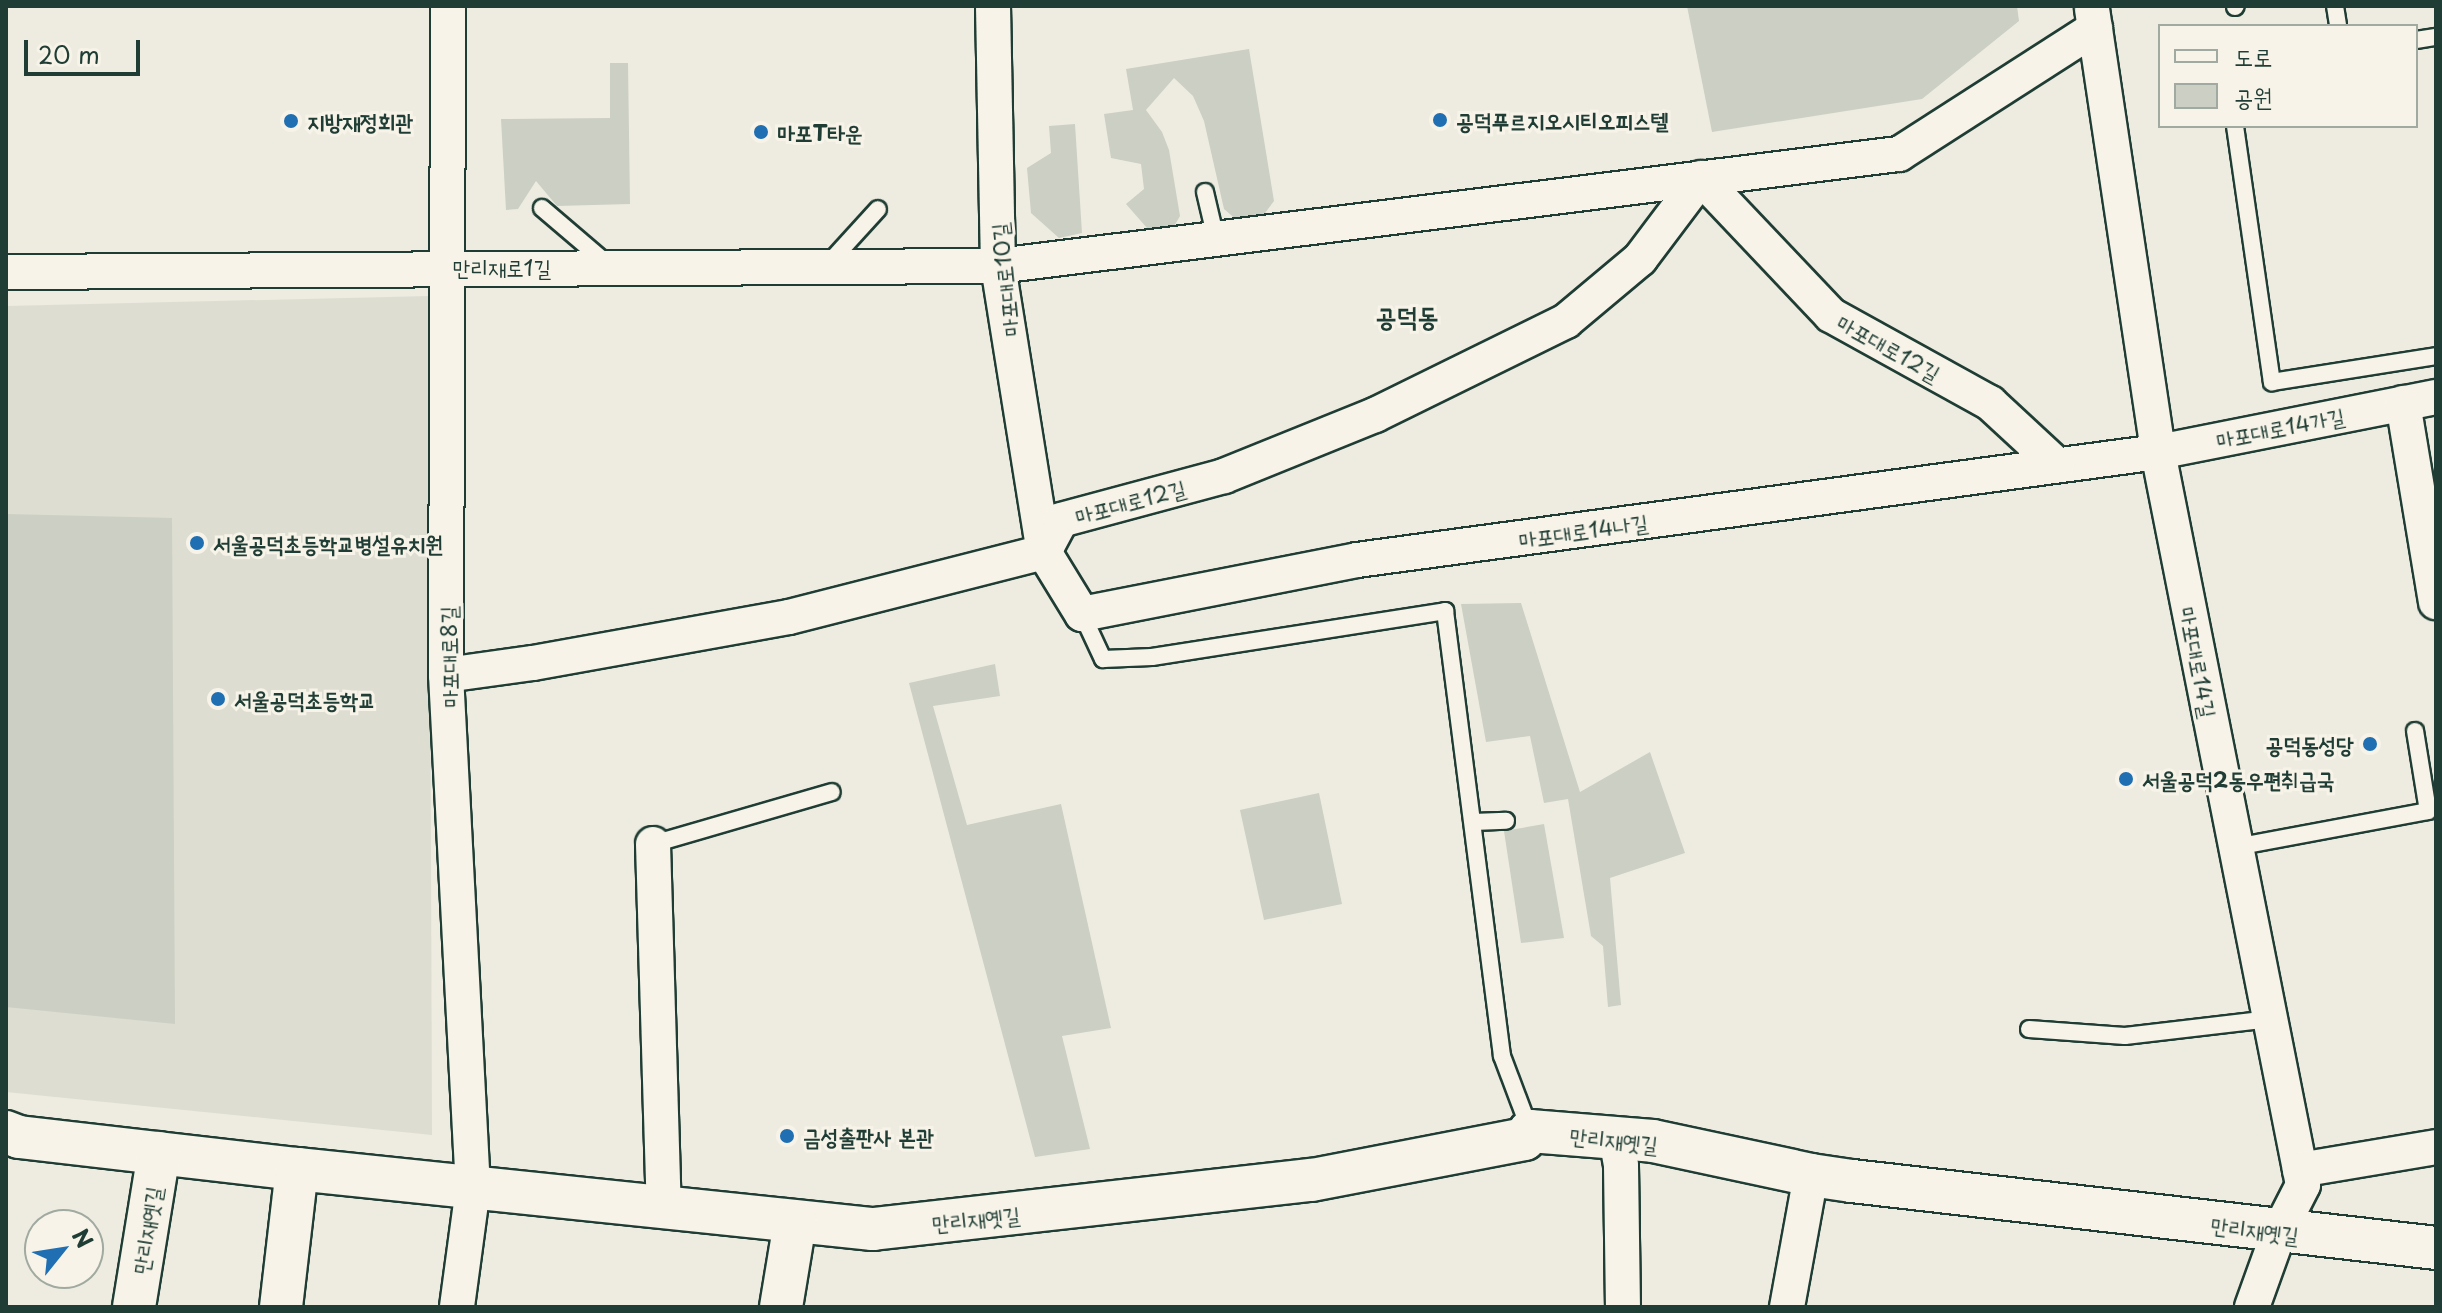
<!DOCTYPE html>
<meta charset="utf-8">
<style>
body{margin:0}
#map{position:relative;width:2442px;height:1313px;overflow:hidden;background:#eeece1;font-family:"Playpen Sans","Poor Story",sans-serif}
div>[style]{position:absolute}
.built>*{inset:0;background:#ddddd2}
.green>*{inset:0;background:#cccfc4}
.roads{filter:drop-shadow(2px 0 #1f3d34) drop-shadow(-2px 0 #1f3d34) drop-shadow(0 2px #1f3d34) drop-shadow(0 -2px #1f3d34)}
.service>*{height:16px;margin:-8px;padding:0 8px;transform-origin:8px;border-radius:8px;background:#f7f3e8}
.minor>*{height:34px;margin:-17px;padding:0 17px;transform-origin:17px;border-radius:17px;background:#f7f3e8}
.tertiary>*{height:42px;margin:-21px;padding:0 21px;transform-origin:21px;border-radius:21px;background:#f7f3e8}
.dots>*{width:22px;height:22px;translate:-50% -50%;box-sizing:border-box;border:4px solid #f7f3e8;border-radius:50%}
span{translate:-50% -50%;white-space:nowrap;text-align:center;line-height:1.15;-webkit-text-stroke:6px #f7f3e8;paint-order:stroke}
.poi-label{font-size:22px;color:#1f3d34;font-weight:700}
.left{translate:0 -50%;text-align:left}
.right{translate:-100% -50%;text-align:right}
.street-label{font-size:22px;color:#1f3d34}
.quarter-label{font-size:26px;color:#1f3d34;font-weight:700}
.frame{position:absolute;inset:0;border:8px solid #1f3d34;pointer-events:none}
.legend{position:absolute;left:2158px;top:24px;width:260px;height:104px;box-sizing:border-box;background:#f7f3e8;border:2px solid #a1aaa0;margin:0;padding:10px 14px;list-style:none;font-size:24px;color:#1f3d34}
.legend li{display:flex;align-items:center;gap:16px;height:40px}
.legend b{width:40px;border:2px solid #a1aaa0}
.north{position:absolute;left:24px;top:1209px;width:80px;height:80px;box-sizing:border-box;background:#f7f3e8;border:2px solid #a1aaa0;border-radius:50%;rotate:60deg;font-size:22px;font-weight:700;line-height:32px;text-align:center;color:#1f3d34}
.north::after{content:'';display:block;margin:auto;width:28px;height:36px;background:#1f6fb2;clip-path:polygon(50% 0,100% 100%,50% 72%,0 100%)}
.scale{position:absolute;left:24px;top:40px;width:116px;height:36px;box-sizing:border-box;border:4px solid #1f3d34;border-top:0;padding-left:10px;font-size:24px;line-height:28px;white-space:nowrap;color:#1f3d34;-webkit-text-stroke:6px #f7f3e8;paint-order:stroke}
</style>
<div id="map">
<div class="built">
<i style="clip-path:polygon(429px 296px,432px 1135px,6px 1092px,6px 306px)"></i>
</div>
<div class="green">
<i style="clip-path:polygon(1687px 6px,2017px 6px,2019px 21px,1922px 99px,1712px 132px)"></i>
<i style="clip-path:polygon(1249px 49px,1274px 201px,1262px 217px,1238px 221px,1224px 209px,1204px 121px,1193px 96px,1174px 78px,1146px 110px,1162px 132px,1169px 150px,1180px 216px,1172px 230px,1154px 236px,1126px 204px,1144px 189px,1141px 164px,1111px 158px,1104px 114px,1133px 110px,1126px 69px)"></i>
<i style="clip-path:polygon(610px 63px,628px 63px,630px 204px,557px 206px,536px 181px,518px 209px,506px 210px,501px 119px,610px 118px)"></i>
<i style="clip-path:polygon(1075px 124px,1082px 233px,1059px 238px,1031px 213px,1027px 168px,1051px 153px,1049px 126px)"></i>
<i style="clip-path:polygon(6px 514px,172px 518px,175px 1024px,6px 1007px)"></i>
<i style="clip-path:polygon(1521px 603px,1580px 792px,1650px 752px,1685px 853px,1610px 878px,1621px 1005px,1608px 1007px,1603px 946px,1591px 936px,1568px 799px,1544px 803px,1530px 736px,1486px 742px,1461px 604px)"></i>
<i style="clip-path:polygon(995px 664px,1000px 696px,933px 706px,967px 825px,1061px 804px,1111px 1028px,1062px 1036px,1090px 1149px,1035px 1157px,909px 683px)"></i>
<i style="clip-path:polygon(1319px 793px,1342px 904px,1264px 920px,1240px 810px)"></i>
<i style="clip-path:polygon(1544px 824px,1564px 938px,1521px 943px,1504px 831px)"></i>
</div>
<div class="roads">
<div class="service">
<i style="left:2335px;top:6px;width:20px;rotate:81deg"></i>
<i style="left:2235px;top:7px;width:1px;rotate:-45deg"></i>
<i style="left:2416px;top:40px;width:20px;rotate:-9deg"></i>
<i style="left:2235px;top:126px;width:259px;rotate:81.8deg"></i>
<i style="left:2272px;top:382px;width:166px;rotate:-9deg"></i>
<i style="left:1205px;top:192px;width:48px;rotate:76.8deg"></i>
<i style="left:542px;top:208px;width:89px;rotate:40.5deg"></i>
<i style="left:828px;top:264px;width:74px;rotate:-47.7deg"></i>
<i style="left:1082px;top:614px;width:50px;rotate:65deg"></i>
<i style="left:1103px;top:659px;width:49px;rotate:-2.3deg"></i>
<i style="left:1152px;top:657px;width:297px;rotate:-8.9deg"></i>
<i style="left:1445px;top:611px;width:449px;rotate:82.7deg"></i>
<i style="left:1502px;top:1056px;width:79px;rotate:69.3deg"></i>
<i style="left:1473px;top:822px;width:33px;rotate:-2deg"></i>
<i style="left:653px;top:844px;width:186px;rotate:-16.2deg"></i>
<i style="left:2236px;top:847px;width:195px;rotate:-10.6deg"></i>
<i style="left:2428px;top:811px;width:81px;rotate:-99.2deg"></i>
<i style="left:2029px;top:1029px;width:96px;rotate:4.2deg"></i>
<i style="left:2125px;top:1036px;width:146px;rotate:-6.7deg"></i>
</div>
<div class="minor">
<i style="left:448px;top:6px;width:669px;rotate:90.17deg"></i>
<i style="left:446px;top:675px;width:514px;rotate:86.99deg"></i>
<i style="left:473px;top:1188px;width:120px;rotate:97.7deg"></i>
<i style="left:993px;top:6px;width:260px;rotate:88.9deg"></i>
<i style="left:998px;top:266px;width:290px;rotate:80.9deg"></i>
<i style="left:1044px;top:552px;width:73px;rotate:58.5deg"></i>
<i style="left:1082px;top:614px;width:280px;rotate:-11.1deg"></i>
<i style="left:1357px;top:560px;width:808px;rotate:-7.68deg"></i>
<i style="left:2158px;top:452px;width:283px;rotate:-11.2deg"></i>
<i style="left:2092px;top:9px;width:448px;rotate:81.5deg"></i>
<i style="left:2158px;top:452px;width:747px;rotate:78.81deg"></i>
<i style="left:2303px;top:1185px;width:53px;rotate:117.1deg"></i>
<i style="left:2279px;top:1232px;width:80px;rotate:109.8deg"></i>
<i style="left:1701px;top:178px;width:189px;rotate:46.5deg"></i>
<i style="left:1831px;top:315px;width:182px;rotate:29deg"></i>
<i style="left:1990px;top:403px;width:91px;rotate:42.8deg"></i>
<i style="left:6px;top:272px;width:992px;rotate:-0.35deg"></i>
<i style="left:998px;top:266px;width:908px;rotate:-7.09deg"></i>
<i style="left:1899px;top:154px;width:233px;rotate:-32.7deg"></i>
<i style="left:2403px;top:403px;width:202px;rotate:80.6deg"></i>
<i style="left:446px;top:675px;width:88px;rotate:-7.9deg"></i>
<i style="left:533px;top:663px;width:260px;rotate:-10.2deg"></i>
<i style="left:789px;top:617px;width:263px;rotate:-14.3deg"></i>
<i style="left:1044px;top:552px;width:36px;rotate:-62deg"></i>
<i style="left:1061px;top:520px;width:169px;rotate:-15.1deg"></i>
<i style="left:1224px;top:476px;width:163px;rotate:-22deg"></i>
<i style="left:1375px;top:415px;width:213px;rotate:-26.2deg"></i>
<i style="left:1566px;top:321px;width:97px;rotate:-40deg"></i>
<i style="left:1640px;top:259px;width:101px;rotate:-53deg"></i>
<i style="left:653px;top:844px;width:364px;rotate:88.3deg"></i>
<i style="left:1616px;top:1137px;width:29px;rotate:80deg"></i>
<i style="left:1621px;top:1166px;width:141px;rotate:89.2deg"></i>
<i style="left:2300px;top:1170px;width:138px;rotate:-9.6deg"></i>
<i style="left:1787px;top:1307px;width:134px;rotate:-79.7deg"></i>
</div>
<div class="tertiary">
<i style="left:6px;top:1132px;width:14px;rotate:21deg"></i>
<i style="left:19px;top:1137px;width:280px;rotate:6.6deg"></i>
<i style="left:297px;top:1169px;width:579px;rotate:5.95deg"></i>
<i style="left:873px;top:1229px;width:442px;rotate:-6.4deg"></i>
<i style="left:1312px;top:1180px;width:216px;rotate:-10.9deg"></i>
<i style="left:1524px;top:1139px;width:10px;rotate:-53deg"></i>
<i style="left:1530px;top:1131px;width:123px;rotate:4.6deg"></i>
<i style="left:1653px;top:1141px;width:162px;rotate:12.1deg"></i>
<i style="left:1811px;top:1175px;width:41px;rotate:8.3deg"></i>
<i style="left:1852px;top:1181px;width:588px;rotate:6.54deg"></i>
<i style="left:134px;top:1307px;width:156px;rotate:-80.8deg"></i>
<i style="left:281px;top:1307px;width:139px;rotate:-83.4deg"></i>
<i style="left:781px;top:1307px;width:86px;rotate:-80.6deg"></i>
</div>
</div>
<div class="dots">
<i style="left:1440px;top:120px;background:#1f6fb2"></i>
<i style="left:291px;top:121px;background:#1f6fb2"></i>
<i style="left:761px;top:132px;background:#1f6fb2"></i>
<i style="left:197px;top:543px;background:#1f6fb2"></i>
<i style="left:218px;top:699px;background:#1f6fb2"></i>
<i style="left:2370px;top:744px;background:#1f6fb2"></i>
<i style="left:2126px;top:779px;background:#1f6fb2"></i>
<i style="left:787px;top:1136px;background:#1f6fb2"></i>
</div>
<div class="poi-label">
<span class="left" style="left:1456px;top:120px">공덕푸르지오시티오피스텔</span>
<span class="left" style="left:307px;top:121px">지방재정회관</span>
<span class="left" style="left:777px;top:132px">마포T타운</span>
<span class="left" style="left:213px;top:543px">서울공덕초등학교병설유치원</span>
<span class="left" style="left:234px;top:699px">서울공덕초등학교</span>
<span class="right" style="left:2354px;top:744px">공덕동성당</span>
<span class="left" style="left:2142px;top:779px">서울공덕2동우편취급국</span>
<span class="left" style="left:803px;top:1136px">금성출판사 본관</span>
</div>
<div class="street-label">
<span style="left:502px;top:267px">만리재로1길</span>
<span style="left:1004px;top:280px;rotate:-96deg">마포대로10길</span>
<span style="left:1889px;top:347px;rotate:29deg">마포대로12길</span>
<span style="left:2280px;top:427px;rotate:-11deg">마포대로14가길</span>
<span style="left:1130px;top:501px;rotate:-15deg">마포대로12길</span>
<span style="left:1583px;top:530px;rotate:-8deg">마포대로14나길</span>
<span style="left:448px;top:657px;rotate:-91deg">마포대로8길</span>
<span style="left:2199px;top:662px;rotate:79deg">마포대로14길</span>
<span style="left:1614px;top:1139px;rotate:6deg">만리재옛길</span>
<span style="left:976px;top:1218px;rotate:-6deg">만리재옛길</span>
<span style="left:2255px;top:1229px;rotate:7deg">만리재옛길</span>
<span style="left:146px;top:1230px;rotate:-81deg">만리재옛길</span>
</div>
<div class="quarter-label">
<span style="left:1407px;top:316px">공덕동</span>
</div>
<div class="frame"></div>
<ul class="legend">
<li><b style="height:10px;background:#f7f3e8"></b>도로</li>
<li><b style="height:22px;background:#cccfc4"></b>공원</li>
</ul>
<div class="north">N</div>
<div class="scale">20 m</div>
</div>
